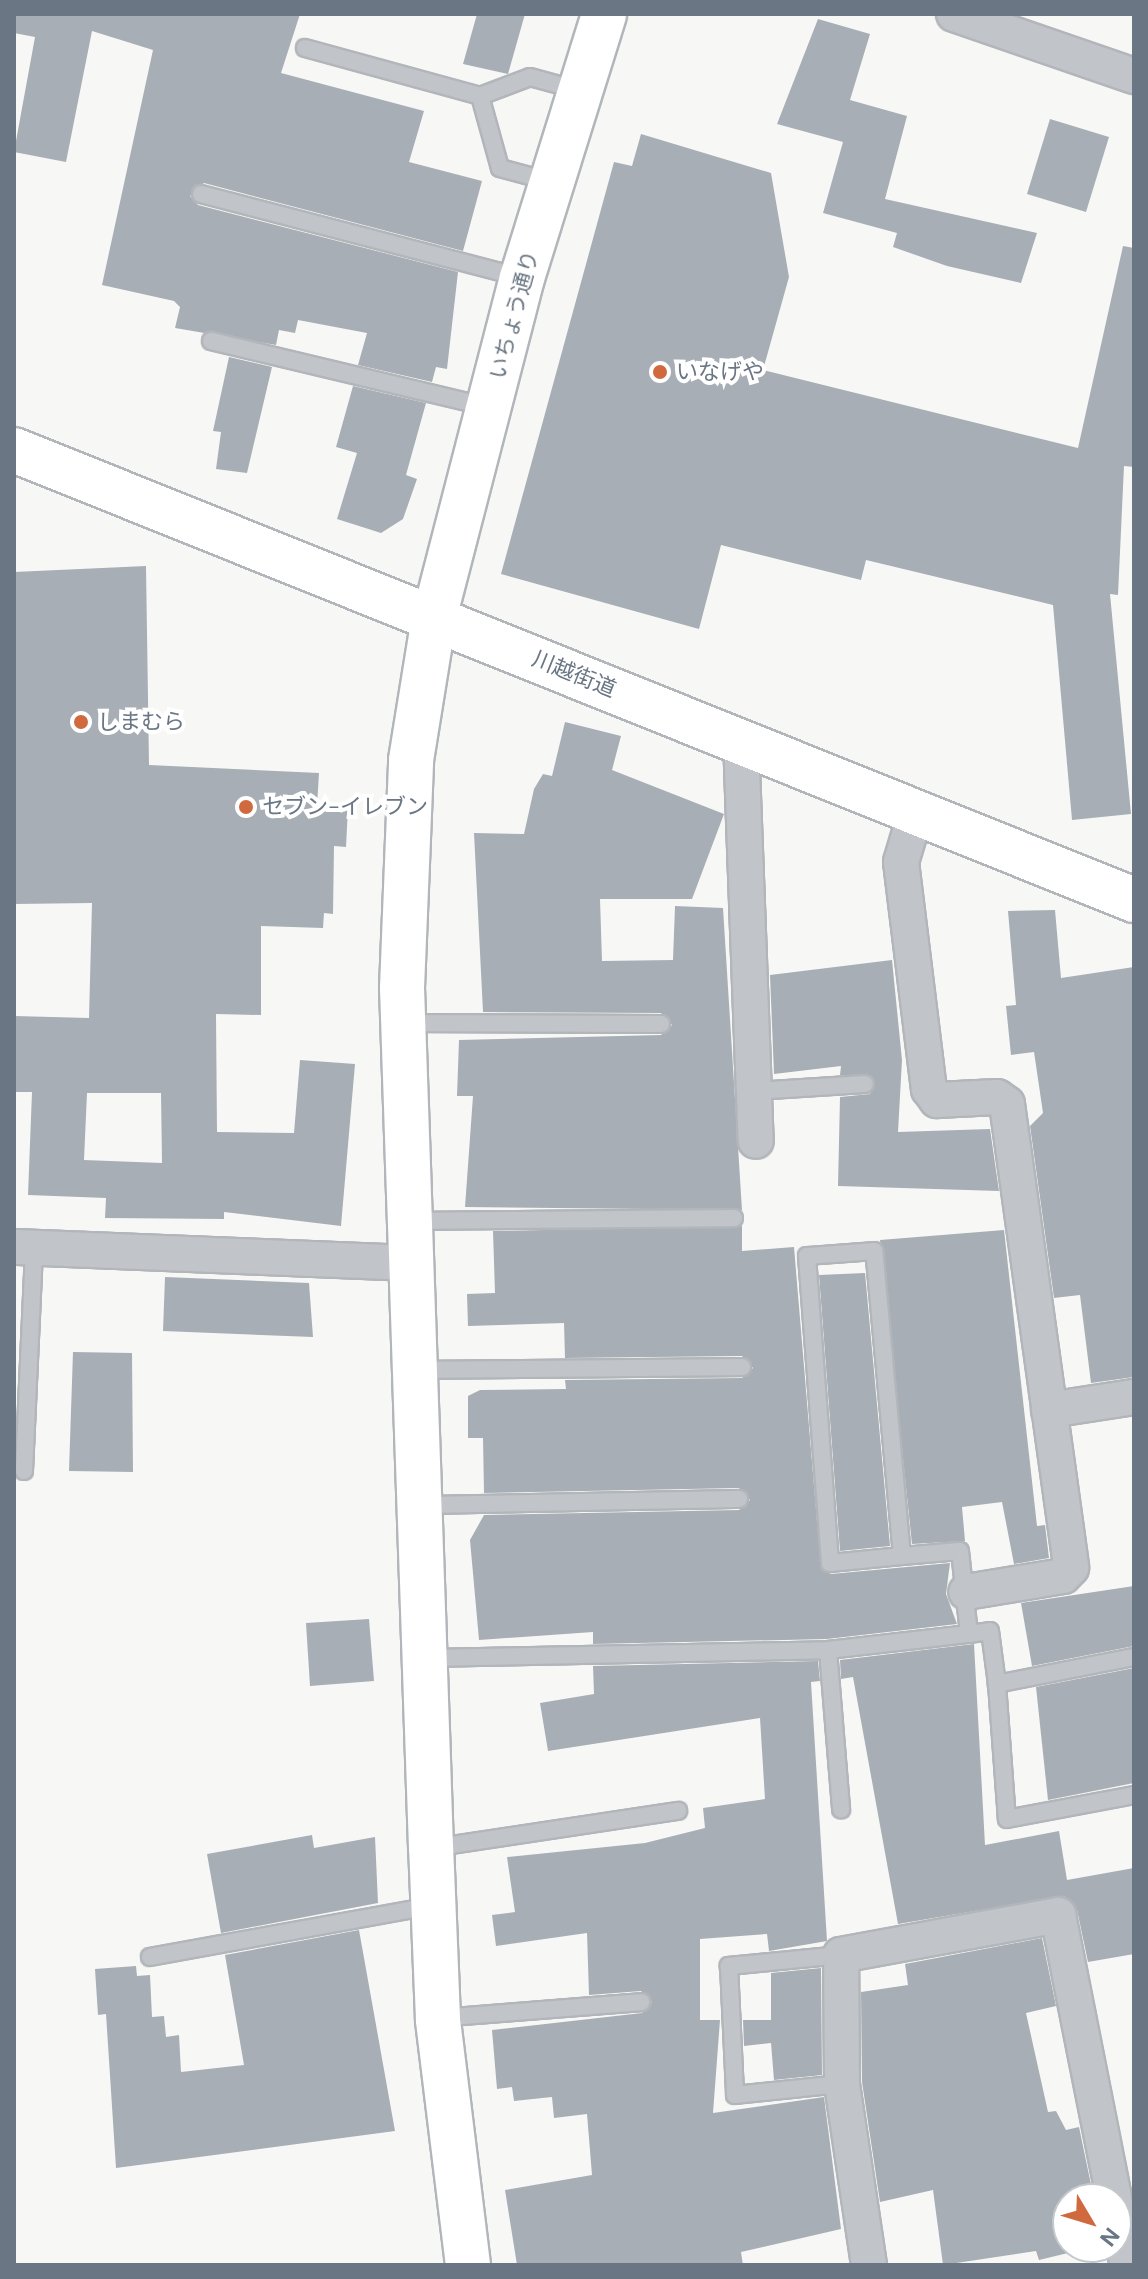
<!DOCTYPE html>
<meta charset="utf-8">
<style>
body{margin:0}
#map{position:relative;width:1148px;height:2279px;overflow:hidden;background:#f7f8f5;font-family:"DM Sans","Noto Sans JP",sans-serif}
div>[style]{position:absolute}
.building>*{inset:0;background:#a8aeb5}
.roads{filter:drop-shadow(2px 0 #b2b6bb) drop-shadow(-2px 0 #b2b6bb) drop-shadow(0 2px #b2b6bb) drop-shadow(0 -2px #b2b6bb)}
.lane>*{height:16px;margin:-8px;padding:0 8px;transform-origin:8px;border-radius:8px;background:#c1c4c8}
.street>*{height:34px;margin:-17px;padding:0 17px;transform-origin:17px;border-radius:17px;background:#c1c4c8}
.secondary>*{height:44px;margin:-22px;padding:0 22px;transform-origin:22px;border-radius:22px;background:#fff}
.highway>*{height:44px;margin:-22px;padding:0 22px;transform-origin:22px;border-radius:22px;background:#fff}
.dots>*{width:22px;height:22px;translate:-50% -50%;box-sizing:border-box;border:4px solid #fff;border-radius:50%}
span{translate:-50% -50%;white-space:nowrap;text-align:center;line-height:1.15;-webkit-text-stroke:8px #fff;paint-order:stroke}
.street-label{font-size:22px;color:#6a7683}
.poi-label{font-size:22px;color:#6a7683}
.left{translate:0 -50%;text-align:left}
.frame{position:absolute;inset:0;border:16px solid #6a7683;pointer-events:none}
.north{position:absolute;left:1052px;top:2183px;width:80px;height:80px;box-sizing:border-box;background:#fff;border:2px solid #c3c8cd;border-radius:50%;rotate:128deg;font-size:22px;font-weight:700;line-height:32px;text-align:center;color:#6a7683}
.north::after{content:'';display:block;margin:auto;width:28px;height:36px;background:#d0693d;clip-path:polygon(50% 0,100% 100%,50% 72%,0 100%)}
</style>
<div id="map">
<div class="building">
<i style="clip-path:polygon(14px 14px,300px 14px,281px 73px,424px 111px,409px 162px,482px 181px,463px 251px,204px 183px,190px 196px,198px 205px,458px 272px,447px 369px,436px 367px,432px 382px,358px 365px,367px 333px,298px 320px,295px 333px,279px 330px,276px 345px,175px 328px,180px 307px,174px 301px,102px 285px,153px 50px,92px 31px,66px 162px,14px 152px,35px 37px,14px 33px)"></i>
<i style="clip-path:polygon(477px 14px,525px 14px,508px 74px,463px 64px)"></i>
<i style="clip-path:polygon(818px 19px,870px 34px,850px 100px,907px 116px,885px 199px,1037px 233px,1021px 283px,947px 266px,893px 247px,897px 233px,823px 213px,843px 142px,777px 124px)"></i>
<i style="clip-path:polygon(1050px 119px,1109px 137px,1086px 212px,1027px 194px)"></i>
<i style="clip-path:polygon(641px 134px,771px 173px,789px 277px,763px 370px,1078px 448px,1123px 246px,1134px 248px,1134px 467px,1124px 466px,1118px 595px,1110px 594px,1131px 814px,1072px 820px,1053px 605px,866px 560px,861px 580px,721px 545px,699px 629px,501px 574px,614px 162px,632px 166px)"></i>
<i style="clip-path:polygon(229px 357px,272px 367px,247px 473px,216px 469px,221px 432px,213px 431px)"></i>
<i style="clip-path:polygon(353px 386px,426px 403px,406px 475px,417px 479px,403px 519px,381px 533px,337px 519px,357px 453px,336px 447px)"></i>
<i style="clip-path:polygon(evenodd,146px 566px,149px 765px,319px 773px,317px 806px,348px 807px,346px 847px,334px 846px,333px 914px,324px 913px,323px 928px,261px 926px,261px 1015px,216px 1014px,217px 1132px,294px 1133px,300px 1060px,355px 1064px,341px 1226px,224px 1212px,224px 1219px,105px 1218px,106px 1198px,28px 1195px,32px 1092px,14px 1092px,14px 1016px,89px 1018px,92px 903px,14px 904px,14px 572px,146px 566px,87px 1093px,161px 1093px,162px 1163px,84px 1160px,87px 1093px)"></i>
<i style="clip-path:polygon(565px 722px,621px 736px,612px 770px,724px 814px,692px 899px,600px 899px,602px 961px,673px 960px,675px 906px,723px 908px,742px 1210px,465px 1207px,473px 1096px,457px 1096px,459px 1040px,661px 1035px,672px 1025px,661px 1013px,483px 1012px,474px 833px,524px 834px,534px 789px,543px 774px,552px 776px)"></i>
<i style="clip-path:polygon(1055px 910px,1061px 978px,1134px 967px,1134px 1377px,1091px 1383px,1080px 1295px,1054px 1298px,1030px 1126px,1043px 1113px,1034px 1052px,1011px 1055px,1006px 1006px,1016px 1005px,1008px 911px)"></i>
<i style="clip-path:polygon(892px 960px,902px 1060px,898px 1132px,990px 1129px,999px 1191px,838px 1186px,840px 1097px,870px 1094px,874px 1079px,840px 1075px,841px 1066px,774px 1074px,770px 975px)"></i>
<i style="clip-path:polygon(742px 1226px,742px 1251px,794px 1247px,821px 1569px,831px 1574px,950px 1563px,946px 1594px,957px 1624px,827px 1639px,593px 1644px,593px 1632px,479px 1640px,470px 1540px,484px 1515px,739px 1510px,750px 1500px,739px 1488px,484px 1493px,483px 1438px,468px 1438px,468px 1396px,480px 1390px,566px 1389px,565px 1380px,742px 1378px,753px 1368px,742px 1356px,565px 1358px,564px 1323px,468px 1326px,467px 1294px,495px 1293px,493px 1231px)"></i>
<i style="clip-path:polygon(1004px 1230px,1037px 1526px,1045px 1525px,1049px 1558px,1014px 1564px,1002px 1502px,962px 1507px,965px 1541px,912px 1544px,880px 1240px)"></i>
<i style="clip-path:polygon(865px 1273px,890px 1546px,840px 1551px,819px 1275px)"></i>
<i style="clip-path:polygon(165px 1277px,309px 1283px,313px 1337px,163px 1331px)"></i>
<i style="clip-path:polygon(73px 1352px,132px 1353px,133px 1472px,69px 1471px)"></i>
<i style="clip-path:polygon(1134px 1586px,1134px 1646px,1032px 1666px,1021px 1603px)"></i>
<i style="clip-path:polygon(369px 1619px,374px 1681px,310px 1686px,306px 1623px)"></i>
<i style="clip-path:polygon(974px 1644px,985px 1845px,1059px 1831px,1067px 1880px,1134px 1868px,1134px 1954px,1088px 1962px,1077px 1910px,1064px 1896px,898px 1924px,853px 1677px,841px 1679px,840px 1660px)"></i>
<i style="clip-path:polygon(818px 1661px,820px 1681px,811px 1682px,827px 1941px,769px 1951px,767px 1934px,700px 1939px,700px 2020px,720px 2020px,713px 2113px,824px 2097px,841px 2229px,741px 2252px,743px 2265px,517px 2265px,505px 2190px,592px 2175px,587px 2114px,554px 2118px,552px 2097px,514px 2101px,512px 2087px,497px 2089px,492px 2030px,642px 2013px,652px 2002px,641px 1991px,589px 1995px,587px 1933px,496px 1946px,492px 1915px,515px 1912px,507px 1857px,645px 1843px,705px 1828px,703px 1808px,765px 1799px,760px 1718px,548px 1751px,540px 1703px,594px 1694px,593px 1666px)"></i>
<i style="clip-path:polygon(1134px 1668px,1134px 1783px,1048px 1800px,1036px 1687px)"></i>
<i style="clip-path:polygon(312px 1835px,314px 1848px,375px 1837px,378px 1903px,221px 1933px,207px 1854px)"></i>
<i style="clip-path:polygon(359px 1930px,395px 2131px,116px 2168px,106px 2014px,98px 2015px,95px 1969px,136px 1966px,137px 1976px,150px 1975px,152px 2017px,164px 2016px,166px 2037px,179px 2035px,181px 2072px,244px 2065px,225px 1955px)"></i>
<i style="clip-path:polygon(1042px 1938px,1056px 2006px,1026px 2013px,1048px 2112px,1056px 2111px,1066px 2130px,1079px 2127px,1094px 2199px,1068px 2199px,1068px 2247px,1093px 2247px,1039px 2260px,1036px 2251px,943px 2265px,933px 2190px,880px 2202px,862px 2082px,861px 1992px,908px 1985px,905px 1964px)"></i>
<i style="clip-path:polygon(821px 1968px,822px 2075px,774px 2080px,771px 2043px,744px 2046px,743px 2020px,771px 2020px,771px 1973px)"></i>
</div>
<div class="roads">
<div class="lane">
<i style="left:305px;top:48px;width:181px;rotate:15.3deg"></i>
<i style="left:552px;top:182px;width:54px;rotate:-164.9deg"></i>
<i style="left:500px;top:168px;width:75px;rotate:-105.5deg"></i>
<i style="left:480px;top:96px;width:53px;rotate:-20.8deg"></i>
<i style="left:530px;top:77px;width:50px;rotate:15.2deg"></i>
<i style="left:201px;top:194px;width:330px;rotate:14.6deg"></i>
<i style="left:211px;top:341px;width:286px;rotate:13.4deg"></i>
<i style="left:404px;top:1023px;width:257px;rotate:0.2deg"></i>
<i style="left:755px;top:1091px;width:110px;rotate:-3.6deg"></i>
<i style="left:411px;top:1221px;width:323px;rotate:-0.5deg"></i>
<i style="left:416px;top:1370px;width:326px;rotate:-0.5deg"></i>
<i style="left:24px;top:1471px;width:223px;rotate:-87.4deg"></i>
<i style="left:423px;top:1505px;width:316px;rotate:-1.1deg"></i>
<i style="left:902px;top:1556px;width:306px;rotate:-95.2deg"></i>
<i style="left:874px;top:1251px;width:67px;rotate:175.7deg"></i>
<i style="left:807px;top:1256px;width:308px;rotate:85.7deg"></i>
<i style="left:830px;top:1563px;width:72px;rotate:-5.6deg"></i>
<i style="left:902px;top:1556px;width:58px;rotate:-4.9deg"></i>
<i style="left:960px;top:1551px;width:83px;rotate:83.8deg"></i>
<i style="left:969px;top:1634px;width:21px;rotate:-8deg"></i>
<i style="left:990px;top:1631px;width:53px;rotate:82.5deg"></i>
<i style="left:828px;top:1650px;width:160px;rotate:85.3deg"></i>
<i style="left:1134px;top:1657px;width:140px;rotate:168.9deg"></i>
<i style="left:997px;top:1684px;width:135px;rotate:85.8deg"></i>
<i style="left:1007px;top:1819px;width:129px;rotate:-10.7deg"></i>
<i style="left:427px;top:1658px;width:401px;rotate:-1.1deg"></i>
<i style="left:828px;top:1650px;width:142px;rotate:-6.5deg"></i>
<i style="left:432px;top:1848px;width:249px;rotate:-8.6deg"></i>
<i style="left:841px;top:1955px;width:113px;rotate:174.4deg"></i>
<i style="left:729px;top:1966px;width:129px;rotate:87.3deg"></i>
<i style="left:735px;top:2095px;width:108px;rotate:-5.9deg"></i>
<i style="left:150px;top:1957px;width:287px;rotate:-10.3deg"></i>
<i style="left:439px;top:2018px;width:203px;rotate:-4.5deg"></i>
</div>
<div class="street">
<i style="left:954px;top:14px;width:190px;rotate:19deg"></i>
<i style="left:741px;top:740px;width:401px;rotate:87.9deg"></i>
<i style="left:916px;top:812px;width:52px;rotate:106.7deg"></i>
<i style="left:901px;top:862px;width:229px;rotate:83deg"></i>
<i style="left:929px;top:1089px;width:14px;rotate:54deg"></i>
<i style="left:937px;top:1100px;width:60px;rotate:-2.9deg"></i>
<i style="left:997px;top:1097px;width:12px;rotate:35deg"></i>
<i style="left:1007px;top:1104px;width:468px;rotate:82.1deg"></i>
<i style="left:1071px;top:1568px;width:11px;rotate:135deg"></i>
<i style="left:1063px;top:1576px;width:98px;rotate:170.6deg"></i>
<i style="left:14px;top:1247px;width:399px;rotate:2.3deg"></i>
<i style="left:1049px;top:1410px;width:86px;rotate:-8.7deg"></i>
<i style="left:1116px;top:2207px;width:51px;rotate:78.7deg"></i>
<i style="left:869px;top:2265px;width:183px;rotate:-98.5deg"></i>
<i style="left:842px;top:2084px;width:129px;rotate:-90.4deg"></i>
<i style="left:841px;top:1955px;width:221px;rotate:-10.4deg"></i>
<i style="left:1058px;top:1915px;width:289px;rotate:78.8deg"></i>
</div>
<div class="secondary">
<i style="left:468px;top:2265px;width:248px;rotate:-97deg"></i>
<i style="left:438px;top:2019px;width:171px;rotate:-92.3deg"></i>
<i style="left:431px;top:1848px;width:860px;rotate:-91.93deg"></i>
<i style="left:402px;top:988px;width:228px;rotate:-87.7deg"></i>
<i style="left:411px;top:760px;width:144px;rotate:-80.8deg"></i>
<i style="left:434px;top:618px;width:351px;rotate:-75.5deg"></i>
<i style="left:522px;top:278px;width:276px;rotate:-72.7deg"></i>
</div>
<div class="highway">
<i style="left:14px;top:450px;width:1207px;rotate:21.89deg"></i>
</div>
</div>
<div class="dots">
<i style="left:660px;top:372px;background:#d0693d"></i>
<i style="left:81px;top:722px;background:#d0693d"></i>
<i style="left:246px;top:807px;background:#d0693d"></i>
</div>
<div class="street-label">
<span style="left:514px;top:315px;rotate:-75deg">いちょう通り</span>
<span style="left:574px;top:674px;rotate:22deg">川越街道</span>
</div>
<div class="poi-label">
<span class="left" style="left:676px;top:372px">いなげや</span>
<span class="left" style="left:97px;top:722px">しまむら</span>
<span class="left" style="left:262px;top:807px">セブン-イレブン</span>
</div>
<div class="frame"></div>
<div class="north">N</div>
</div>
